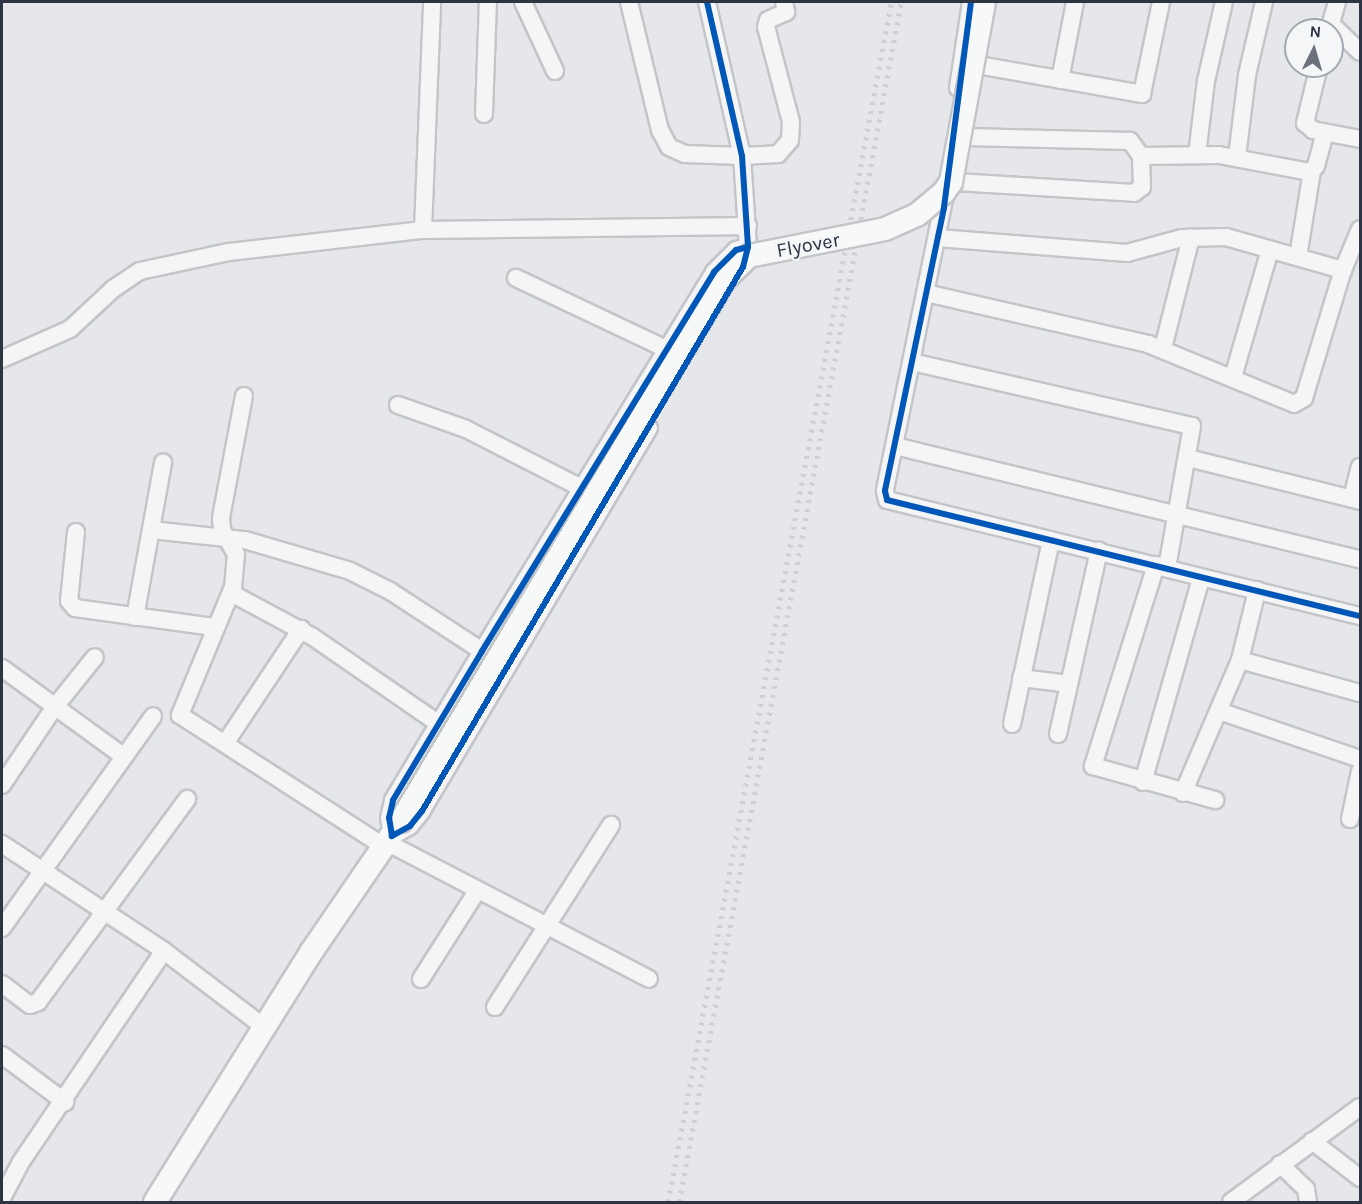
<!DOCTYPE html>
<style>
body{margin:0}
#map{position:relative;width:1362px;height:1204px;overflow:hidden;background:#e5e7ea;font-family:Karla,sans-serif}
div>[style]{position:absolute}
.roads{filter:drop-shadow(2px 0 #c3c5c8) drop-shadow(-2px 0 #c3c5c8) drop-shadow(0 2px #c3c5c8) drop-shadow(0 -2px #c3c5c8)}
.street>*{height:16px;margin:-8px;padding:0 8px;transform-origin:8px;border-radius:8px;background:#f5f5f6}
.secondary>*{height:22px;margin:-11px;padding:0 11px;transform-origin:11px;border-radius:11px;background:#f7f8f8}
.rail>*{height:4.5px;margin-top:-2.25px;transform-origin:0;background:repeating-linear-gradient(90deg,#ced0d2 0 3px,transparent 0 9px)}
.bridges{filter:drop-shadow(2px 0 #c3c5c8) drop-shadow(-2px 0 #c3c5c8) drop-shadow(0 2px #c3c5c8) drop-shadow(0 -2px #c3c5c8)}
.secondary-bridge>*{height:22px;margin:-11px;padding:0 11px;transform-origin:11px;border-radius:11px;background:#f7f8f8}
.cycleway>*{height:6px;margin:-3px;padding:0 3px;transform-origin:3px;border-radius:3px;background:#0057b8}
span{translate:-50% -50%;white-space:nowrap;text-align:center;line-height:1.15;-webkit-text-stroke:4.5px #f4f6f8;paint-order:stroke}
.street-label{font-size:20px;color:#2d3542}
.frame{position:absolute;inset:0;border:3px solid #2d3542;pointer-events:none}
.north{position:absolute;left:1284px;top:18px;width:60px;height:60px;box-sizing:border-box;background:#f4f6f8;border:2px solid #a4a9af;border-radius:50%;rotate:5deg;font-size:16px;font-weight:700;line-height:24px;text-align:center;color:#2d3542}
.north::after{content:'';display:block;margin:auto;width:21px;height:27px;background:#6d737d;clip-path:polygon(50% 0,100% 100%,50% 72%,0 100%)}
</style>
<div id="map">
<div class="roads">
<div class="street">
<i style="left:523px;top:2px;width:76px;rotate:65.1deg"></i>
<i style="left:629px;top:2px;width:132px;rotate:76.4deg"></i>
<i style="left:660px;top:130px;width:19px;rotate:62deg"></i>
<i style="left:669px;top:147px;width:17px;rotate:24deg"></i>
<i style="left:685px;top:154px;width:57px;rotate:2deg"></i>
<i style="left:742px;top:156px;width:36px;rotate:-3deg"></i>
<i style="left:778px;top:154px;width:18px;rotate:-49deg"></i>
<i style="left:790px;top:140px;width:18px;rotate:-87deg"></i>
<i style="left:791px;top:122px;width:98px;rotate:-104.7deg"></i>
<i style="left:766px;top:27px;width:7px;rotate:-74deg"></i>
<i style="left:768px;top:20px;width:20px;rotate:-24deg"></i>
<i style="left:786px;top:12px;width:10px;rotate:-101deg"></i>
<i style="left:707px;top:2px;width:158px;rotate:77.2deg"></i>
<i style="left:742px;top:156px;width:91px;rotate:86.2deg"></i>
<i style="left:748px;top:247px;width:20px;rotate:105deg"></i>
<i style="left:1331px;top:24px;width:40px;rotate:44deg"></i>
<i style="left:1329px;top:30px;width:29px;rotate:-74deg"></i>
<i style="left:978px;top:65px;width:167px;rotate:10deg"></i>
<i style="left:1142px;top:94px;width:94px;rotate:-78.3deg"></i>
<i style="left:1319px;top:66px;width:59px;rotate:103.8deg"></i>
<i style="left:1305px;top:123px;width:11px;rotate:41deg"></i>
<i style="left:1313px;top:130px;width:48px;rotate:10.8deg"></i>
<i style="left:1060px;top:80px;width:79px;rotate:-79.1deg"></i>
<i style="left:958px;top:88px;width:87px;rotate:-81.4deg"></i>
<i style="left:484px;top:114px;width:112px;rotate:-88deg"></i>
<i style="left:1197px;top:155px;width:75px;rotate:-83.1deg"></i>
<i style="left:1206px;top:81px;width:81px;rotate:-77.2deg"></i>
<i style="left:1141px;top:156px;width:78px;rotate:-0.7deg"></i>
<i style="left:1219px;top:155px;width:93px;rotate:10.6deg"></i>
<i style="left:1310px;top:172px;width:8px;rotate:-45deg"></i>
<i style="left:1316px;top:166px;width:34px;rotate:-75deg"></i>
<i style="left:1237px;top:157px;width:83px;rotate:-83deg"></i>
<i style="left:1247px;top:75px;width:75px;rotate:-76.9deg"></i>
<i style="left:956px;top:182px;width:178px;rotate:3.5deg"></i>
<i style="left:1134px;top:193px;width:10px;rotate:-37deg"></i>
<i style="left:1142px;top:187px;width:31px;rotate:-92deg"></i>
<i style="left:1141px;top:156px;width:19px;rotate:-126deg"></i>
<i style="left:1130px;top:141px;width:164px;rotate:-178.6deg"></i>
<i style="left:947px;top:185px;width:312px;rotate:101.5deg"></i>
<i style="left:885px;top:491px;width:9px;rotate:77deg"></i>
<i style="left:887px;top:500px;width:487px;rotate:13.8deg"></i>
<i style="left:423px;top:230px;width:228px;rotate:-87.7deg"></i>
<i style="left:938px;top:238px;width:190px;rotate:4.5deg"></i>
<i style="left:1127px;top:253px;width:57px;rotate:-15.3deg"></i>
<i style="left:1182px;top:238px;width:44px;rotate:-1.3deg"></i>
<i style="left:1226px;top:237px;width:122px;rotate:15.8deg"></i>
<i style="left:1298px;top:257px;width:87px;rotate:-80.8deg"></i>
<i style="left:516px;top:278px;width:166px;rotate:25.3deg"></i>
<i style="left:926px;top:293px;width:228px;rotate:12.9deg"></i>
<i style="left:1148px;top:344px;width:158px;rotate:22.3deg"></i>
<i style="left:1294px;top:404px;width:12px;rotate:-31deg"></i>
<i style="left:1304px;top:398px;width:134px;rotate:-73.1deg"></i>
<i style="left:1343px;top:270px;width:44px;rotate:-67.5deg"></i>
<i style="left:1163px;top:348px;width:114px;rotate:-75.8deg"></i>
<i style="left:2px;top:359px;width:74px;rotate:-23.8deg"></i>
<i style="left:70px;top:329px;width:59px;rotate:-42.9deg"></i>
<i style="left:113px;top:289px;width:32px;rotate:-34deg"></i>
<i style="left:140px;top:271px;width:91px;rotate:-12.1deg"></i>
<i style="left:229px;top:252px;width:195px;rotate:-6.5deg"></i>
<i style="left:423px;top:230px;width:325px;rotate:-0.7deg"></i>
<i style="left:912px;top:362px;width:287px;rotate:12.9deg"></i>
<i style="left:1192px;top:426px;width:144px;rotate:100deg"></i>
<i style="left:1233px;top:377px;width:132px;rotate:-73.8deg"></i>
<i style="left:244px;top:396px;width:124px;rotate:100.7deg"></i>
<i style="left:221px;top:518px;width:12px;rotate:85deg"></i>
<i style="left:222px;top:530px;width:28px;rotate:60deg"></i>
<i style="left:236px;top:554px;width:33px;rotate:95deg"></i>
<i style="left:233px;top:587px;width:139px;rotate:112.5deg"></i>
<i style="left:180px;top:715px;width:244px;rotate:32.8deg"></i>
<i style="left:398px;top:405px;width:72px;rotate:19.4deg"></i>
<i style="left:466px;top:429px;width:131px;rotate:27.1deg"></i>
<i style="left:649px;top:428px;width:445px;rotate:120.7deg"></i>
<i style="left:422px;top:811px;width:19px;rotate:129deg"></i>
<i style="left:410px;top:826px;width:21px;rotate:151deg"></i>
<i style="left:392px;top:836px;width:18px;rotate:-99deg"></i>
<i style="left:389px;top:818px;width:18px;rotate:-77deg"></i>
<i style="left:393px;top:800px;width:174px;rotate:-59.1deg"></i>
<i style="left:482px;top:651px;width:444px;rotate:-58.5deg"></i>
<i style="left:714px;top:272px;width:31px;rotate:-45deg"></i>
<i style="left:736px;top:250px;width:12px;rotate:-14deg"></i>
<i style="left:895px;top:446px;width:479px;rotate:13.7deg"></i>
<i style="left:1188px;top:458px;width:177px;rotate:14deg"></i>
<i style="left:1352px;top:498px;width:32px;rotate:-76deg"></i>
<i style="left:151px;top:530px;width:95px;rotate:6.1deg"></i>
<i style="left:245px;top:540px;width:109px;rotate:16.4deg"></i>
<i style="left:350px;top:571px;width:45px;rotate:26.6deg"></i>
<i style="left:390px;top:591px;width:110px;rotate:33.1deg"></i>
<i style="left:76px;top:532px;width:69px;rotate:95.8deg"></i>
<i style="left:69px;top:601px;width:9px;rotate:49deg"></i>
<i style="left:75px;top:608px;width:140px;rotate:7.8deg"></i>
<i style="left:1156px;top:565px;width:211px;rotate:107.4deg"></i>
<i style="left:1093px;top:766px;width:127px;rotate:15.6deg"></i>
<i style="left:231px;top:593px;width:93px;rotate:28.2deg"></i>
<i style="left:313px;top:637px;width:153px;rotate:34.6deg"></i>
<i style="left:135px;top:617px;width:157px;rotate:-79.7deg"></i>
<i style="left:1240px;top:660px;width:124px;rotate:15.4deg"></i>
<i style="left:2px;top:668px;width:150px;rotate:36deg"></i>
<i style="left:1021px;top:678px;width:48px;rotate:7.1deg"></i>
<i style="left:1219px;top:711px;width:149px;rotate:18.8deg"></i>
<i style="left:1012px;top:724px;width:188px;rotate:-78deg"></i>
<i style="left:1058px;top:734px;width:188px;rotate:-77.4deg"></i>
<i style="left:226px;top:742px;width:136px;rotate:-56.4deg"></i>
<i style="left:1143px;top:782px;width:211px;rotate:-74.1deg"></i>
<i style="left:2px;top:785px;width:93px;rotate:-56deg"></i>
<i style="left:54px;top:708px;width:65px;rotate:-51.2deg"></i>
<i style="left:1183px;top:793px;width:145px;rotate:-66.8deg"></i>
<i style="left:1240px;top:660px;width:72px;rotate:-76.3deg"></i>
<i style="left:1350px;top:819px;width:49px;rotate:-78.2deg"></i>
<i style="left:388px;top:843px;width:294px;rotate:27.5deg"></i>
<i style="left:2px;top:844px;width:194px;rotate:33.4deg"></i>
<i style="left:164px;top:951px;width:126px;rotate:37.2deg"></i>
<i style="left:2px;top:928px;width:260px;rotate:-54.5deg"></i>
<i style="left:421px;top:979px;width:104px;rotate:-57.5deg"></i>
<i style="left:2px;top:984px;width:35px;rotate:37deg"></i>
<i style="left:30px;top:1005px;width:9px;rotate:-21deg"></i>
<i style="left:38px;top:1002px;width:252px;rotate:-53.7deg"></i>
<i style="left:495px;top:1007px;width:216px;rotate:-57.5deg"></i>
<i style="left:2px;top:1055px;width:79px;rotate:36.7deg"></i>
<i style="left:1312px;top:1141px;width:61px;rotate:37.6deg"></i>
<i style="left:1280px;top:1164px;width:36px;rotate:44deg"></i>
<i style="left:1306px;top:1189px;width:13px;rotate:81deg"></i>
<i style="left:2px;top:1198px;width:41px;rotate:-62.2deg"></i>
<i style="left:21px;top:1162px;width:255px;rotate:-55.9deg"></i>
<i style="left:1231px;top:1202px;width:160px;rotate:-36.4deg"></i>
</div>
<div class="secondary">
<i style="left:155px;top:1202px;width:296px;rotate:-58deg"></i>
<i style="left:312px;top:951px;width:158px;rotate:-55.6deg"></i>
</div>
</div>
<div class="rail">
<i style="left:668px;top:1202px;width:1221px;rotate:-79.47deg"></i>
<i style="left:679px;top:1202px;width:1220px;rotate:-79.52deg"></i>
</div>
<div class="bridges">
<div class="secondary-bridge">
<i style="left:401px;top:821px;width:630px;rotate:-59.16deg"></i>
<i style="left:724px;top:280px;width:35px;rotate:-44deg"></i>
<i style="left:749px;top:256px;width:139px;rotate:-11.2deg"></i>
<i style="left:885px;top:229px;width:36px;rotate:-24deg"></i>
<i style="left:918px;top:214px;width:34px;rotate:-40deg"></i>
<i style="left:944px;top:192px;width:12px;rotate:-55deg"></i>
<i style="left:951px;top:182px;width:183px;rotate:-79.6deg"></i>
</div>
</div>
<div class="cycleway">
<i style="left:707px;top:2px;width:158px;rotate:77.2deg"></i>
<i style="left:742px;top:156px;width:91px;rotate:86.2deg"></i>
<i style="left:748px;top:247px;width:21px;rotate:104deg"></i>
<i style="left:743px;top:267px;width:632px;rotate:120.54deg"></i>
<i style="left:422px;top:811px;width:19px;rotate:129deg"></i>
<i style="left:410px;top:826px;width:21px;rotate:151deg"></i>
<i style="left:392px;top:836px;width:18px;rotate:-99deg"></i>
<i style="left:389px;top:818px;width:18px;rotate:-77deg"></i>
<i style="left:393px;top:800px;width:174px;rotate:-59.1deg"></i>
<i style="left:482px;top:651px;width:444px;rotate:-58.5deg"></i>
<i style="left:714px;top:272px;width:31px;rotate:-45deg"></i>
<i style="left:736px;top:250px;width:12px;rotate:-14deg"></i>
<i style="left:971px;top:2px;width:208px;rotate:97.5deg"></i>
<i style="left:944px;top:208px;width:289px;rotate:101.8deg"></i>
<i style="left:885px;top:491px;width:9px;rotate:77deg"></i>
<i style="left:887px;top:500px;width:487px;rotate:13.8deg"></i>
</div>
<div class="street-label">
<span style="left:808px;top:245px;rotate:-10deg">Flyover</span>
</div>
<div class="frame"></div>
<div class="north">N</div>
</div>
